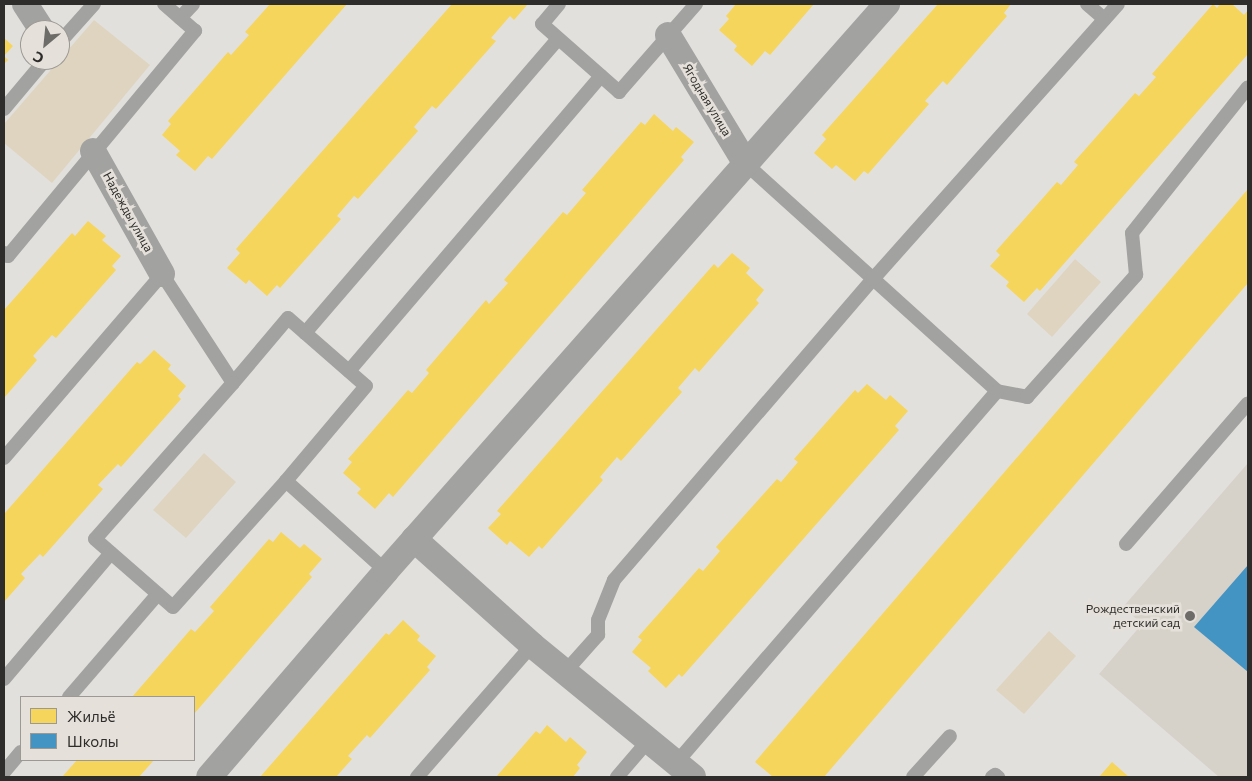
<!DOCTYPE html>
<meta charset="utf-8">
<style>
body{margin:0}
#map{position:relative;width:1252px;height:781px;overflow:hidden;background:#e2e0dd;font-family:Commissioner,sans-serif}
div>[style]{position:absolute}
.built>*{inset:0;background:#d7d2c9}
.green>*{inset:0;background:#dfd4c0}
.homes>*{inset:0;background:#f6d55c}
.schools>*{inset:0;background:#4393c3}
.lane>*{height:14px;margin:-7px;padding:0 7px;transform-origin:7px;border-radius:7px;background:#a2a2a1}
.street>*{height:26px;margin:-13px;padding:0 13px;transform-origin:13px;border-radius:13px;background:#a2a2a1}
.dots>*{width:14px;height:14px;translate:-50% -50%;box-sizing:border-box;border:2px solid #e5e1da;border-radius:50%}
span{translate:-50% -50%;white-space:nowrap;text-align:center;line-height:1.15;-webkit-text-stroke:5px #e5e1da;paint-order:stroke}
.street-label{font-size:12px;color:#2f2d2b}
.poi-label{font-size:12px;color:#2f2d2b}
.right{translate:-100% -50%;text-align:right}
.frame{position:absolute;inset:0;border:5px solid #2f2d2b;pointer-events:none}
.legend{position:absolute;left:20px;top:696px;width:175px;height:65px;box-sizing:border-box;background:#e5e1da;border:1px solid #9c9994;margin:0;padding:6px 9px;list-style:none;font-size:15px;color:#2f2d2b}
.legend li{display:flex;align-items:center;gap:10px;height:25px}
.legend b{width:25px;border:1px solid #9c9994}
.north{position:absolute;left:20px;top:20px;width:50px;height:50px;box-sizing:border-box;background:#e5e1da;border:1px solid #9c9994;border-radius:50%;rotate:208deg;font-size:14px;font-weight:700;line-height:20px;text-align:center;color:#2f2d2b}
.north::after{content:'';display:block;margin:auto;width:18px;height:22px;background:#6e6c69;clip-path:polygon(50% 0,100% 100%,50% 72%,0 100%)}
</style>
<div id="map">
<div class="built">
<i style="clip-path:polygon(1248px 463px,1248px 777px,1219px 777px,1099px 674px,1142px 624px,1123px 607px)"></i>
</div>
<div class="green">
<i style="clip-path:polygon(94px 20px,150px 65px,52px 183px,4px 143px,4px 124px)"></i>
<i style="clip-path:polygon(1075px 259px,1101px 282px,1052px 337px,1027px 314px)"></i>
<i style="clip-path:polygon(204px 453px,236px 482px,186px 538px,153px 510px)"></i>
<i style="clip-path:polygon(1049px 631px,1076px 656px,1024px 714px,996px 690px)"></i>
</div>
<div class="homes">
<i style="clip-path:polygon(270px 4px,347px 4px,212px 159px,208px 156px,195px 171px,176px 155px,180px 151px,162px 135px,171px 124px,168px 121px,228px 52px,231px 55px,249px 35px,245px 32px)"></i>
<i style="clip-path:polygon(452px 4px,528px 4px,514px 20px,510px 16px,491px 38px,496px 41px,436px 109px,432px 106px,414px 127px,418px 131px,358px 199px,354px 196px,337px 216px,341px 219px,280px 288px,277px 285px,267px 296px,249px 280px,246px 284px,227px 268px,240px 253px,236px 249px)"></i>
<i style="clip-path:polygon(736px 4px,814px 4px,770px 55px,765px 51px,752px 66px,734px 50px,737px 46px,719px 30px,729px 19px,726px 16px)"></i>
<i style="clip-path:polygon(938px 4px,1011px 4px,1004px 13px,1007px 16px,947px 85px,943px 81px,925px 101px,929px 104px,868px 174px,864px 171px,855px 181px,836px 165px,832px 169px,814px 153px,826px 139px,822px 135px)"></i>
<i style="clip-path:polygon(1213px 4px,1217px 8px,1220px 4px,1232px 4px,1244px 15px,1248px 10px,1248px 54px,1040px 291px,1037px 288px,1024px 302px,1006px 286px,1009px 282px,990px 266px,1000px 255px,996px 251px,1057px 182px,1061px 185px,1078px 165px,1074px 162px,1135px 93px,1139px 96px,1156px 77px,1152px 74px)"></i>
<i style="clip-path:polygon(4px 38px,13px 46px,4px 56px,8px 60px,4px 64px)"></i>
<i style="clip-path:polygon(654px 114px,673px 131px,676px 127px,694px 142px,681px 157px,684px 160px,393px 497px,389px 493px,375px 509px,357px 493px,361px 489px,343px 473px,352px 462px,348px 459px,408px 390px,412px 393px,429px 373px,426px 370px,486px 300px,489px 304px,508px 283px,504px 280px,563px 212px,567px 215px,586px 193px,582px 190px,641px 122px,645px 125px)"></i>
<i style="clip-path:polygon(1248px 189px,1248px 283px,824px 777px,773px 777px,755px 762px)"></i>
<i style="clip-path:polygon(88px 221px,106px 236px,102px 240px,121px 256px,112px 266px,116px 270px,56px 338px,52px 335px,33px 356px,37px 360px,4px 398px,4px 310px,72px 233px,75px 236px)"></i>
<i style="clip-path:polygon(732px 253px,750px 268px,746px 273px,764px 290px,756px 300px,759px 303px,699px 372px,695px 368px,678px 388px,682px 392px,621px 461px,617px 457px,600px 477px,603px 480px,542px 549px,539px 546px,529px 557px,510px 541px,507px 545px,488px 528px,501px 514px,497px 511px,714px 264px,718px 268px)"></i>
<i style="clip-path:polygon(154px 350px,171px 365px,168px 369px,186px 386px,178px 396px,181px 399px,121px 467px,118px 464px,98px 485px,103px 489px,43px 557px,40px 554px,21px 574px,25px 578px,4px 602px,4px 514px,137px 362px,140px 364px)"></i>
<i style="clip-path:polygon(867px 384px,886px 400px,890px 395px,908px 411px,895px 426px,899px 430px,682px 677px,679px 674px,666px 688px,648px 671px,651px 668px,632px 652px,642px 640px,638px 637px,699px 568px,703px 571px,720px 551px,716px 547px,777px 479px,781px 482px,798px 462px,794px 459px,855px 390px,858px 393px)"></i>
<i style="clip-path:polygon(281px 532px,300px 548px,304px 544px,322px 559px,309px 574px,312px 577px,194px 714px,194px 697px,132px 697px,191px 629px,195px 632px,214px 611px,210px 607px,269px 539px,273px 542px)"></i>
<i style="clip-path:polygon(403px 620px,420px 636px,417px 640px,436px 656px,427px 667px,430px 670px,370px 738px,367px 735px,348px 756px,352px 759px,336px 777px,260px 777px,386px 633px,389px 635px)"></i>
<i style="clip-path:polygon(547px 725px,566px 742px,570px 737px,587px 752px,577px 765px,580px 768px,573px 777px,496px 777px,536px 731px,540px 734px)"></i>
<i style="clip-path:polygon(77px 760px,154px 760px,139px 777px,62px 777px)"></i>
<i style="clip-path:polygon(1112px 762px,1129px 777px,1099px 777px)"></i>
</div>
<div class="schools">
<i style="clip-path:polygon(1248px 565px,1248px 672px,1194px 627px)"></i>
</div>
<div class="lane">
<i style="left:559px;top:4px;width:26px;rotate:130deg"></i>
<i style="left:542px;top:24px;width:103px;rotate:41.4deg"></i>
<i style="left:619px;top:92px;width:117px;rotate:-48.8deg"></i>
<i style="left:1087px;top:4px;width:23px;rotate:41deg"></i>
<i style="left:180px;top:18px;width:19px;rotate:-47deg"></i>
<i style="left:60px;top:42px;width:51px;rotate:-48.2deg"></i>
<i style="left:4px;top:109px;width:64px;rotate:-50.1deg"></i>
<i style="left:746px;top:164px;width:338px;rotate:42.1deg"></i>
<i style="left:997px;top:391px;width:31px;rotate:11deg"></i>
<i style="left:1027px;top:397px;width:164px;rotate:-48.2deg"></i>
<i style="left:1136px;top:275px;width:42px;rotate:-95.4deg"></i>
<i style="left:1132px;top:233px;width:186px;rotate:-51.5deg"></i>
<i style="left:4px;top:253px;width:5px;rotate:37deg"></i>
<i style="left:8px;top:256px;width:293px;rotate:-50.3deg"></i>
<i style="left:195px;top:31px;width:41px;rotate:-138.9deg"></i>
<i style="left:305px;top:333px;width:388px;rotate:-49.3deg"></i>
<i style="left:349px;top:371px;width:388px;rotate:-49.5deg"></i>
<i style="left:233px;top:383px;width:85px;rotate:-49.8deg"></i>
<i style="left:288px;top:318px;width:103px;rotate:41.1deg"></i>
<i style="left:366px;top:386px;width:124px;rotate:130.1deg"></i>
<i style="left:4px;top:458px;width:243px;rotate:-49.3deg"></i>
<i style="left:162px;top:274px;width:130px;rotate:56.9deg"></i>
<i style="left:233px;top:383px;width:208px;rotate:131.5deg"></i>
<i style="left:95px;top:539px;width:103px;rotate:41.1deg"></i>
<i style="left:173px;top:607px;width:169px;rotate:-48.1deg"></i>
<i style="left:286px;top:481px;width:135px;rotate:42deg"></i>
<i style="left:1126px;top:544px;width:186px;rotate:-49.1deg"></i>
<i style="left:565px;top:672px;width:50px;rotate:-48.3deg"></i>
<i style="left:598px;top:635px;width:15px;rotate:-90deg"></i>
<i style="left:598px;top:620px;width:43px;rotate:-68.2deg"></i>
<i style="left:614px;top:580px;width:397px;rotate:-49.3deg"></i>
<i style="left:873px;top:279px;width:368px;rotate:-48.3deg"></i>
<i style="left:4px;top:679px;width:165px;rotate:-49.7deg"></i>
<i style="left:69px;top:697px;width:136px;rotate:-49.2deg"></i>
<i style="left:676px;top:763px;width:491px;rotate:-49.2deg"></i>
<i style="left:4px;top:772px;width:26px;rotate:-50deg"></i>
<i style="left:417px;top:777px;width:175px;rotate:-48.9deg"></i>
<i style="left:617px;top:777px;width:48px;rotate:-49.3deg"></i>
<i style="left:913px;top:777px;width:55px;rotate:-47.9deg"></i>
<i style="left:992px;top:777px;width:4px;rotate:-34deg"></i>
<i style="left:995px;top:775px;width:4px;rotate:34deg"></i>
</div>
<div class="street">
<i style="left:25px;top:4px;width:31px;rotate:57deg"></i>
<i style="left:668px;top:35px;width:151px;rotate:58.8deg"></i>
<i style="left:93px;top:151px;width:141px;rotate:60.7deg"></i>
<i style="left:414px;top:539px;width:159px;rotate:41.9deg"></i>
<i style="left:532px;top:645px;width:208px;rotate:39.3deg"></i>
<i style="left:209px;top:777px;width:272px;rotate:-49.3deg"></i>
<i style="left:386px;top:571px;width:757px;rotate:-48.54deg"></i>
</div>
<div class="dots">
<i style="left:1190px;top:616px;background:#6e6c69"></i>
</div>
<div class="street-label">
<span style="left:707px;top:100px;rotate:59deg">Ягодная улица</span>
<span style="left:128px;top:212px;rotate:61deg">Надежды улица</span>
</div>
<div class="poi-label">
<span class="right" style="left:1180px;top:616px">Рождественский<br>детский сад</span>
</div>
<div class="frame"></div>
<ul class="legend">
<li><b style="height:14px;background:#f6d55c"></b>Жильё</li>
<li><b style="height:14px;background:#4393c3"></b>Школы</li>
</ul>
<div class="north">С</div>
</div>
